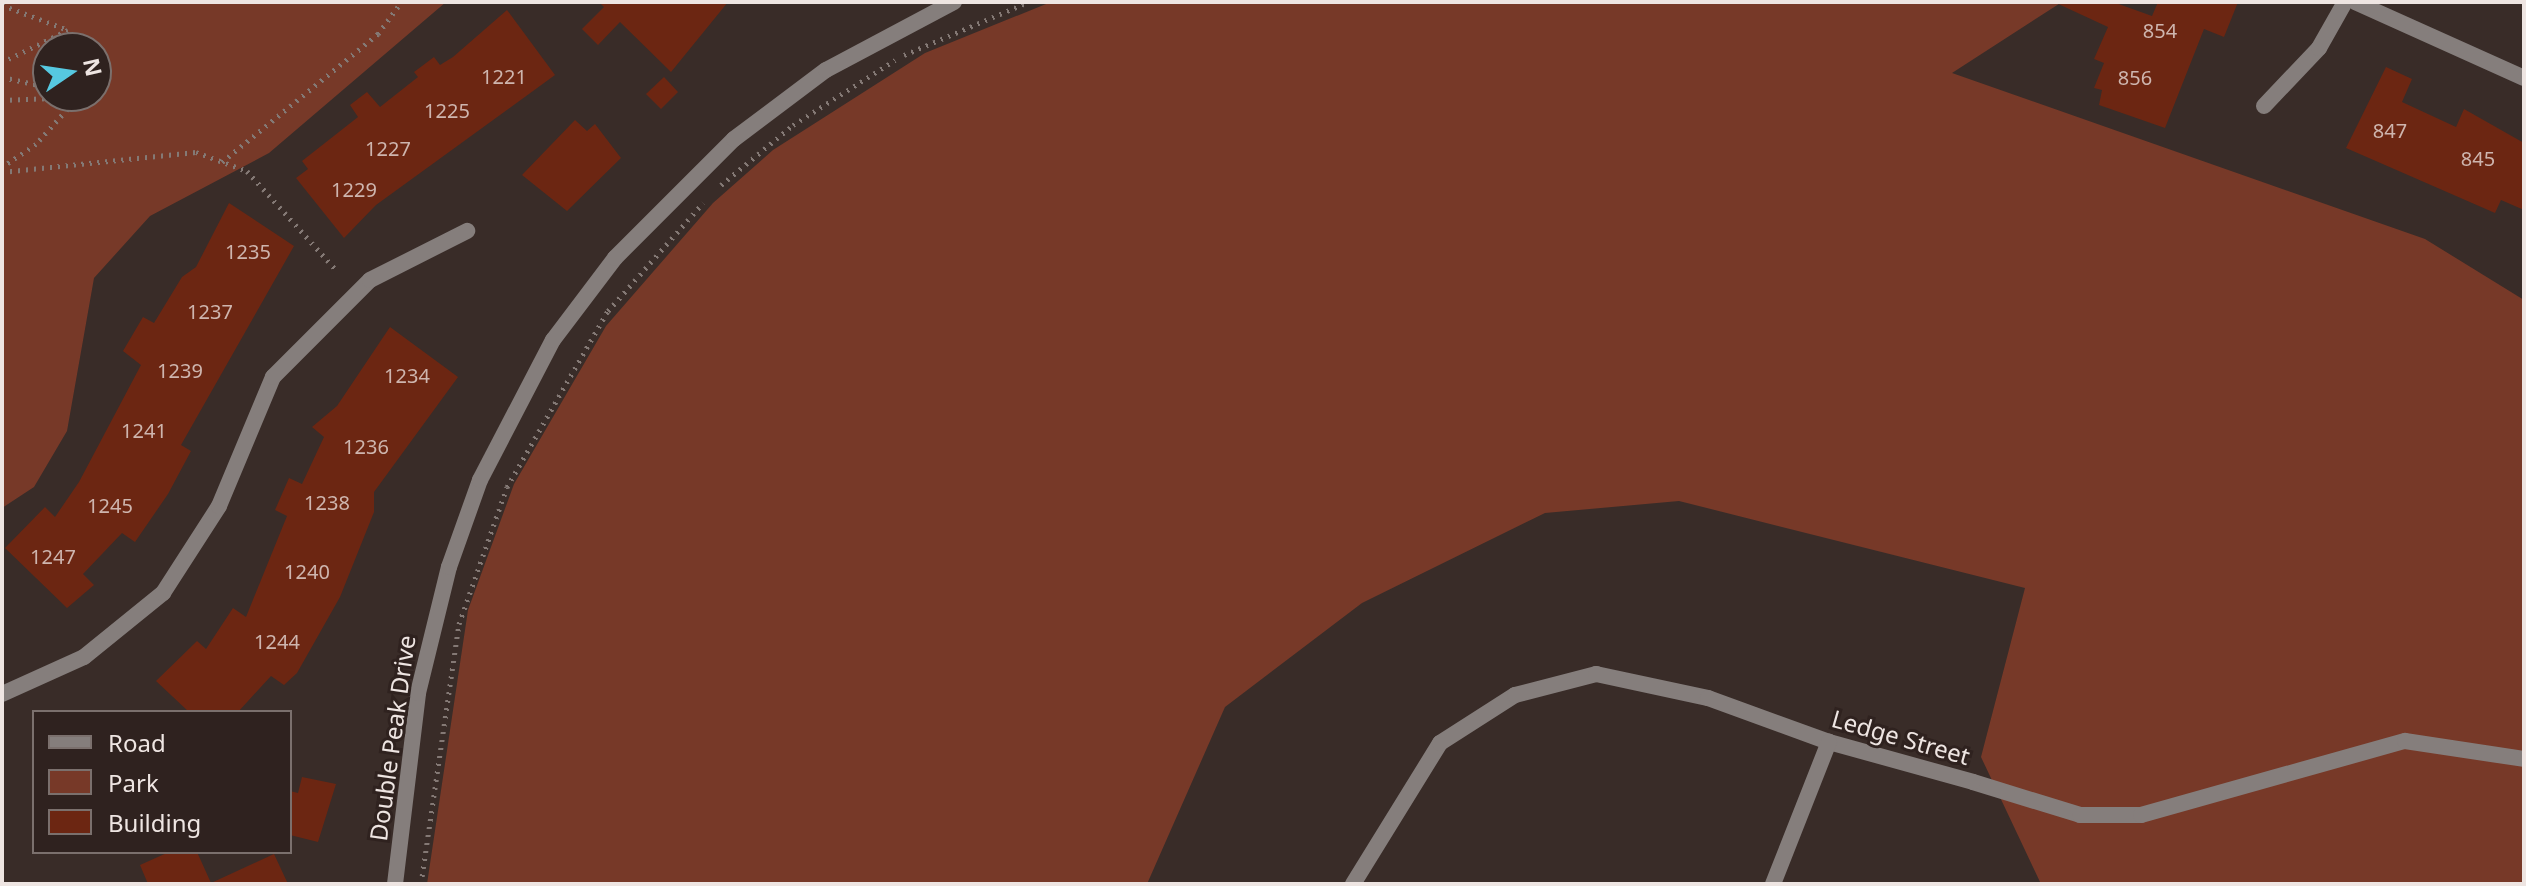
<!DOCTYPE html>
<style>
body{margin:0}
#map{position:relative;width:2526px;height:886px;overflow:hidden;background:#392c28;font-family:"Noto Sans",sans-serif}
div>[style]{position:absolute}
.green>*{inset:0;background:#773928}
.building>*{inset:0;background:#6c2612}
.path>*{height:5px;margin-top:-2.5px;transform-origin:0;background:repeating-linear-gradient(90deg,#847975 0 2px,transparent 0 8px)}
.service>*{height:16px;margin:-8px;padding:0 8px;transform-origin:8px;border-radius:8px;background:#857e7c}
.minor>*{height:16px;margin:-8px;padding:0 8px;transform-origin:8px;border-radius:8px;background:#857e7c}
.tertiary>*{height:16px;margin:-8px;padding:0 8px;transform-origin:8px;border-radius:8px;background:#857e7c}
span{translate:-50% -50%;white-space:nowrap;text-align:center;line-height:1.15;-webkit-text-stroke:6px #2f221f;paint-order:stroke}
.number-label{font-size:20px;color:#ceb5ae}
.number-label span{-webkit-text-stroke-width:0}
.street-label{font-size:24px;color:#eee5e2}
.frame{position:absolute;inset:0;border:4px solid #eee5e2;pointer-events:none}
.legend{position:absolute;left:32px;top:710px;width:260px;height:144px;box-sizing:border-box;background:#2f221f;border:2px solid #7b706d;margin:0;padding:10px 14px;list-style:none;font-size:24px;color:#eee5e2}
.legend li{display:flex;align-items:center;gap:16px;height:40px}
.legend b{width:40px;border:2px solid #7b706d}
.north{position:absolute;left:32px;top:32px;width:80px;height:80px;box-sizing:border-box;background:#2f221f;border:2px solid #7b706d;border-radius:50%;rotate:77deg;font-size:22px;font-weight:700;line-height:32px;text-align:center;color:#eee5e2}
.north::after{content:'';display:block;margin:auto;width:28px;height:36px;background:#56c9e1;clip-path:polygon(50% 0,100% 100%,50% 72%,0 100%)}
</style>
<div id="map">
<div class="green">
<i style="clip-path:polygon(evenodd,2px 2px,446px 2px,269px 153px,150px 216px,94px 278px,67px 431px,34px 487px,2px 508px,2px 2px,48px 48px,96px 48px,96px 96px,48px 96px,48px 48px)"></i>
<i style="clip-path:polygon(1051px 2px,2062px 2px,1952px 73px,2425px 239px,2524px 300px,2524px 884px,2041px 884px,1981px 757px,2025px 588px,1679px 501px,1545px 513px,1362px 603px,1225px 707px,1147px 884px,427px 884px,468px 610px,514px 484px,606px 326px,713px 203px,773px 150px,925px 53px)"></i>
</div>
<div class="building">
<i style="clip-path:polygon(599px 2px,728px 2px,671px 72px,620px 22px,598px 45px,582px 29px,604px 7px)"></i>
<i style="clip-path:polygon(2054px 2px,2113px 2px,2152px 16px,2158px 2px,2238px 2px,2224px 37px,2204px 29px,2165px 128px,2099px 105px,2102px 90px,2094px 88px,2104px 63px,2094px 59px,2108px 27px)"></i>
<i style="clip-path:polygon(507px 10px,555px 75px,376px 205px,344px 238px,296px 178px,308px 169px,302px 161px,358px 117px,350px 105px,367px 92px,380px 107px,418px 77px,414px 72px,434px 57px,440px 65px,453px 57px)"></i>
<i style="clip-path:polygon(2386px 67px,2412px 79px,2402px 102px,2456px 127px,2464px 109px,2524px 143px,2524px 210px,2501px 200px,2495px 213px,2346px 148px)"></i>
<i style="clip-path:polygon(664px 77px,678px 92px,661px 109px,646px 94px)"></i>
<i style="clip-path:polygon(575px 120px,587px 131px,595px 124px,621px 158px,567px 211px,522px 175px)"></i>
<i style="clip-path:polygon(229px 203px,294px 246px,181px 445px,191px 451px,168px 494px,135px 542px,122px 533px,83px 574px,94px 585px,67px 608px,5px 548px,45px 507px,55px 517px,79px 482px,141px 365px,123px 351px,143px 317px,154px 323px,182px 277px,196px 267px)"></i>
<i style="clip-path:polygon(390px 327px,458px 377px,374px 492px,374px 512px,340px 597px,297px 673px,284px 685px,271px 676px,238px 712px,189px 712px,156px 681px,197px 641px,206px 649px,233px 608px,246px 617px,287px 516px,275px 510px,289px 478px,302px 484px,324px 437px,312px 427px,337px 406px)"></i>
<i style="clip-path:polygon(302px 777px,336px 784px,318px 842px,290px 835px,290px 791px,298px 793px)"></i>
<i style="clip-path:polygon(169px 852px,197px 852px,211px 883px,274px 854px,288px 884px,148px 884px,140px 865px)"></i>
</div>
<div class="path">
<i style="left:2px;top:5px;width:71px;rotate:20.7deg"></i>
<i style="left:68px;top:30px;width:73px;rotate:154.1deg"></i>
<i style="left:904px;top:55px;width:135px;rotate:-23.1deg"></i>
<i style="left:2px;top:77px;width:47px;rotate:12.3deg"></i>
<i style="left:2px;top:100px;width:76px;rotate:-2.3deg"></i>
<i style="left:78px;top:97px;width:63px;rotate:131.8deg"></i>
<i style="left:36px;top:144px;width:41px;rotate:145.9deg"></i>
<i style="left:222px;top:162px;width:202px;rotate:-39.4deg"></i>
<i style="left:378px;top:34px;width:39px;rotate:-54deg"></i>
<i style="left:2px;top:172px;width:195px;rotate:-5.9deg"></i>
<i style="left:196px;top:152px;width:54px;rotate:20.4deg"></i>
<i style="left:247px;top:171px;width:133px;rotate:48deg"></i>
<i style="left:721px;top:185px;width:94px;rotate:-39.8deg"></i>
<i style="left:793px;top:125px;width:121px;rotate:-32.5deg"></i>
<i style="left:421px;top:884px;width:263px;rotate:-81.7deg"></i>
<i style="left:459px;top:624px;width:145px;rotate:-70.7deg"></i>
<i style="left:507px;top:487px;width:203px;rotate:-60.2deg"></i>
<i style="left:608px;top:311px;width:144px;rotate:-48.7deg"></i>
</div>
<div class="service">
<i style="left:1973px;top:782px;width:112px;rotate:17.1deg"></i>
<i style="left:2080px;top:815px;width:61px"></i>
<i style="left:2141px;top:815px;width:274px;rotate:-15.7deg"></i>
<i style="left:2405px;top:741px;width:120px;rotate:8.6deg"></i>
</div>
<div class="minor">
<i style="left:2355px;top:2px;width:185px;rotate:24.2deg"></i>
<i style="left:2264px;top:106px;width:80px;rotate:-46.5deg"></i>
<i style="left:2319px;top:48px;width:53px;rotate:-60.5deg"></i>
<i style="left:2px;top:694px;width:90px;rotate:-24.3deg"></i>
<i style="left:84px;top:657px;width:102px;rotate:-39deg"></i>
<i style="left:163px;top:593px;width:103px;rotate:-57.2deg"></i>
<i style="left:219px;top:506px;width:140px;rotate:-67.3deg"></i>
<i style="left:273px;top:377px;width:137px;rotate:-45deg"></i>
<i style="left:370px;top:280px;width:109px;rotate:-26.8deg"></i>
<i style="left:1353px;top:884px;width:166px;rotate:-58.3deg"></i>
<i style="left:1440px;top:743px;width:89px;rotate:-32.6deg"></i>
<i style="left:1515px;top:695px;width:84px;rotate:-14.5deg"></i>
<i style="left:1596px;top:674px;width:115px;rotate:12.1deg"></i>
<i style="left:1708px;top:698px;width:129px;rotate:20deg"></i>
<i style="left:1829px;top:742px;width:149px;rotate:15.5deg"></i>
<i style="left:1773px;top:884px;width:153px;rotate:-68.5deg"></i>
</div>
<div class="tertiary">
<i style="left:395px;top:884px;width:192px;rotate:-83.1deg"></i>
<i style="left:418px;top:693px;width:130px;rotate:-76.2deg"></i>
<i style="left:449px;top:567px;width:92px;rotate:-70.4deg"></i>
<i style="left:480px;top:480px;width:158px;rotate:-62.5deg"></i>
<i style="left:553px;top:340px;width:103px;rotate:-52.9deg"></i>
<i style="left:615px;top:258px;width:168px;rotate:-45deg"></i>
<i style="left:734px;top:139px;width:115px;rotate:-36.9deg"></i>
<i style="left:826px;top:70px;width:145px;rotate:-28deg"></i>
</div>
<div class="number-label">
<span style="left:2160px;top:30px">854</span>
<span style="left:504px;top:76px">1221</span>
<span style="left:2135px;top:77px">856</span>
<span style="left:447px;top:110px">1225</span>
<span style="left:2390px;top:130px">847</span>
<span style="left:388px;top:148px">1227</span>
<span style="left:2478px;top:158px">845</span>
<span style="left:354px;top:189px">1229</span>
<span style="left:248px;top:251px">1235</span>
<span style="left:210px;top:311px">1237</span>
<span style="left:180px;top:370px">1239</span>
<span style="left:407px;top:375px">1234</span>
<span style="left:144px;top:430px">1241</span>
<span style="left:366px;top:446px">1236</span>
<span style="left:327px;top:502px">1238</span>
<span style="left:110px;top:505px">1245</span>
<span style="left:53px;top:556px">1247</span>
<span style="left:307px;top:571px">1240</span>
<span style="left:277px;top:641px">1244</span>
</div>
<div class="street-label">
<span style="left:1901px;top:737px;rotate:16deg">Ledge Street</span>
<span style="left:392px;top:738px;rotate:-82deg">Double Peak Drive</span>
</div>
<div class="frame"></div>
<ul class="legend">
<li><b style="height:10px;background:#857e7c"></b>Road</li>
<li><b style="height:22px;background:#773928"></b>Park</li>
<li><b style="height:22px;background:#6c2612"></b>Building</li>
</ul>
<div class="north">N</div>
</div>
